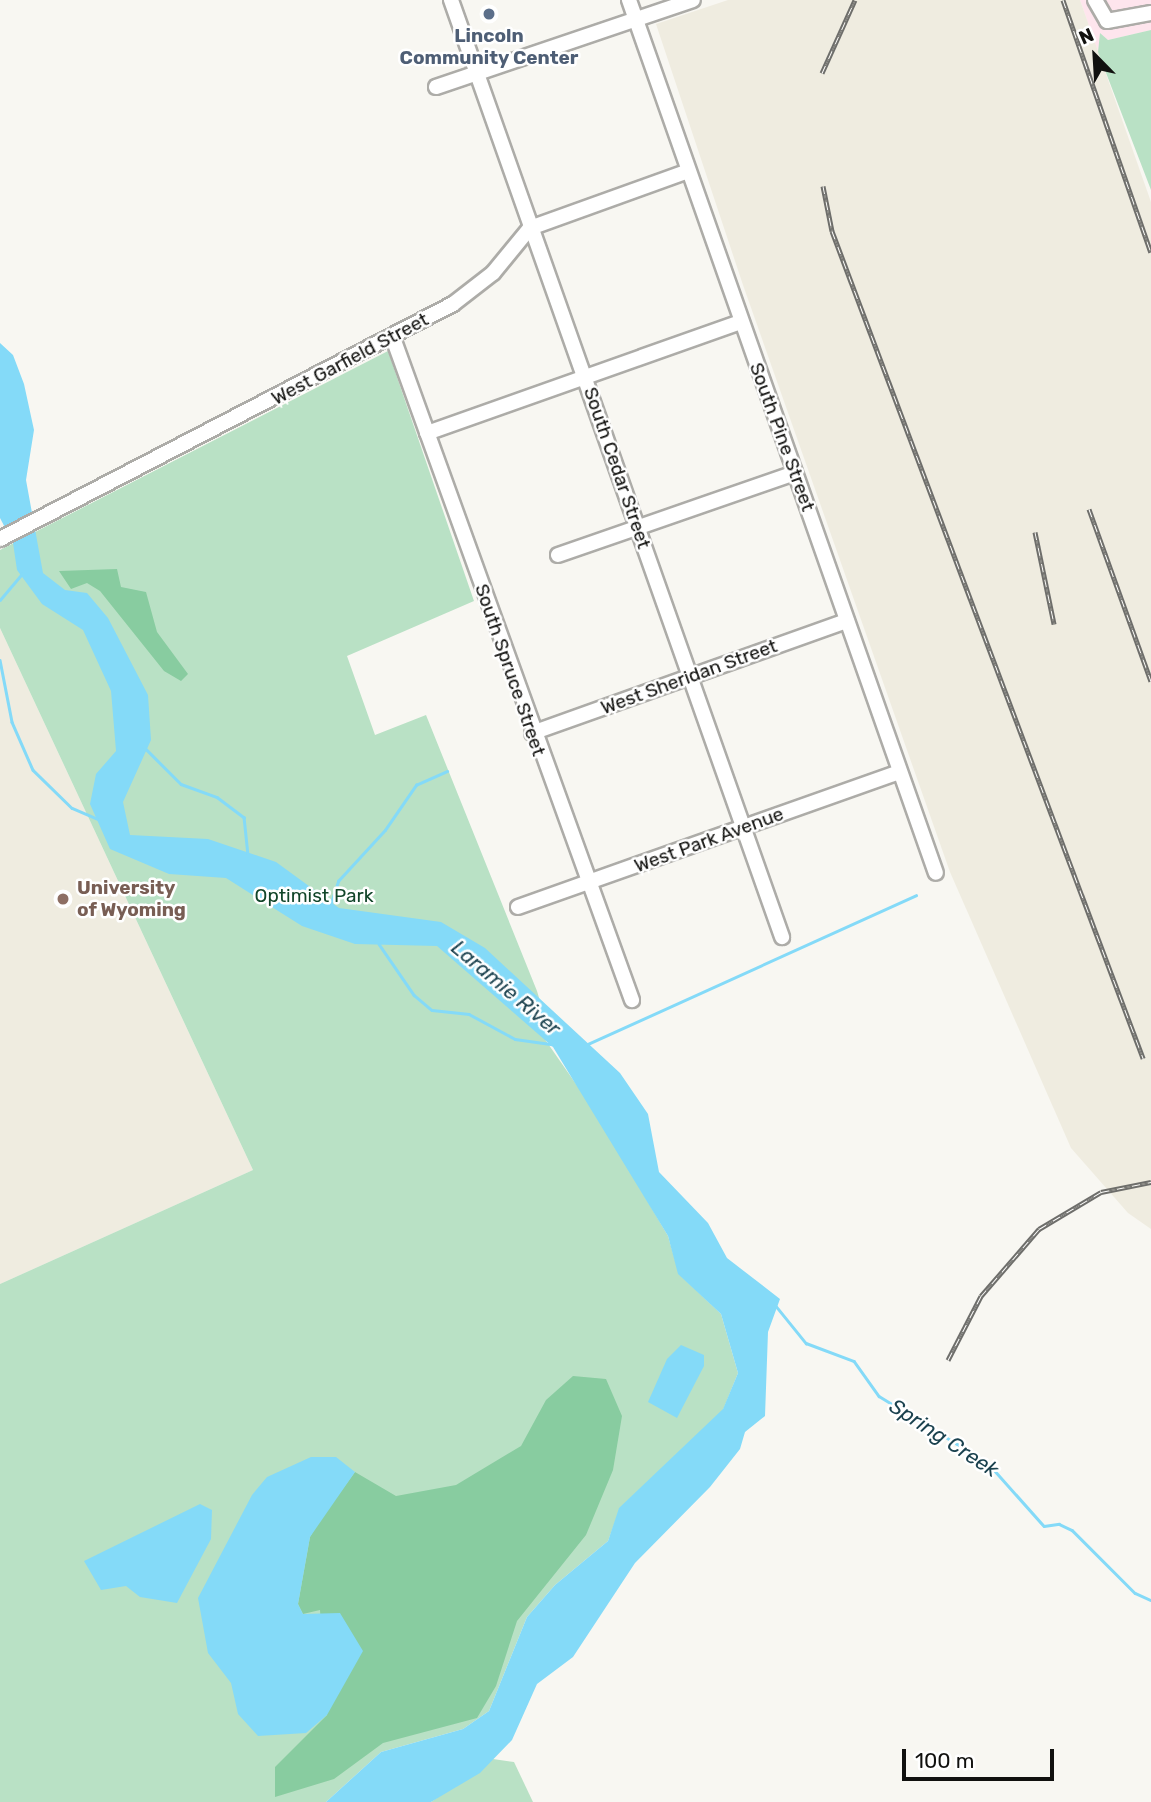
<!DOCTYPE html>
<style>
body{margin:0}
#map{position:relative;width:1151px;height:1802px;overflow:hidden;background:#f8f7f2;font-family:Rubik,sans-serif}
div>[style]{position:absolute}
.commercial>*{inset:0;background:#fee5ed}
.built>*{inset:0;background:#efece0}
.green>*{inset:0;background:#b9e1c5}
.forest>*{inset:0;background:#88cca0}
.water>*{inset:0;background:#84daf8}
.stream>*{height:2.5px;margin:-1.25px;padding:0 1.25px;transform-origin:1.25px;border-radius:1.25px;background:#84daf8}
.roads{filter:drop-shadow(2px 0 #adaca8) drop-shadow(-2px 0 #adaca8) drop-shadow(0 2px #adaca8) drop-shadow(0 -2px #adaca8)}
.minor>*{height:14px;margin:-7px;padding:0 7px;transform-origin:7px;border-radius:7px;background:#fff}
.rail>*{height:5px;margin-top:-2.5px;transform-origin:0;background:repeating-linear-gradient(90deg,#fff 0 8px,#6e6e6b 0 16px);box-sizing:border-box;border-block:2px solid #6e6e6b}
.dots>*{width:19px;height:19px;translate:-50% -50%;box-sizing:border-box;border:4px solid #fff;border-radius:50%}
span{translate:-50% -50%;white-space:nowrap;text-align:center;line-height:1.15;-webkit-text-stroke:5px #fff;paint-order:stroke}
.service-label{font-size:19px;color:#4e5e75;font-weight:700}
.street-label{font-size:19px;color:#11110f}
.education-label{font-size:19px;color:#785e54;font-weight:700}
.left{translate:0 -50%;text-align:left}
.park-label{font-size:19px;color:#114529}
.water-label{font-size:21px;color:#1b424f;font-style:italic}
.north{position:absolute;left:1060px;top:21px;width:70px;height:70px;-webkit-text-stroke:5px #fff;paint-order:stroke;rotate:336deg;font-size:19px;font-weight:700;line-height:28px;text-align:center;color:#11110f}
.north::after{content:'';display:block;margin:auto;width:24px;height:32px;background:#11110f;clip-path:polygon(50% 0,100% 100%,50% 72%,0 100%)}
.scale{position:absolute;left:902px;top:1749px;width:152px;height:32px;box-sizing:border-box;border:4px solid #11110f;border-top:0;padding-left:9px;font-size:21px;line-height:24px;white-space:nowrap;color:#11110f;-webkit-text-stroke:5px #fff;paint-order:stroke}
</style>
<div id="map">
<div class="commercial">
<i style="clip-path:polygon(1080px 0,1151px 0,1151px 30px,1108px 40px,1100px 34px,1098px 52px)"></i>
</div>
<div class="built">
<i style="clip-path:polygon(728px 0,1080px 0,1151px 202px,1151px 1229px,1128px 1213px,1071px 1148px,950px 872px,743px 285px,656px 24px)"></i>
<i style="clip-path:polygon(0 628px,253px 1170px,0 1284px)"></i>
</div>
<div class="green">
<i style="clip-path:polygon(1151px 30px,1151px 190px,1098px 52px,1100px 33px,1108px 40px)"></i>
<i style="clip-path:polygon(388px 351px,474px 601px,347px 656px,375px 735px,426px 715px,537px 991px,550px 1035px,544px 1038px,592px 1107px,668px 1236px,679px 1274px,721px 1314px,738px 1373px,723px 1410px,620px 1508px,608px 1541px,555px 1585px,527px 1617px,489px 1711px,463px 1729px,381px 1752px,326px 1802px,0 1802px,0 1284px,253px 1170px,0 628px,0 550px)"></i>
<i style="clip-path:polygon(493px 1759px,514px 1762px,533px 1802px,431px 1802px)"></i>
</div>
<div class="forest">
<i style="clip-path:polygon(117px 569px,121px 587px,146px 592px,157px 632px,188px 674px,181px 681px,164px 671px,100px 591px,87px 583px,71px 589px,59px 571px)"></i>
<i style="clip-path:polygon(573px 1376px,606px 1379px,622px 1416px,613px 1470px,586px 1535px,517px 1621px,496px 1686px,477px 1718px,383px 1743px,334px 1779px,275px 1797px,275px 1767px,327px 1715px,320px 1610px,303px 1614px,298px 1604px,310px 1537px,320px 1520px,355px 1472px,396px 1496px,456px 1485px,521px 1446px,546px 1400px)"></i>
</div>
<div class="water">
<i style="clip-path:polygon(0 343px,13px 355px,24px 384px,34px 430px,26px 480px,43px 573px,65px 590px,87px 593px,108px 618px,148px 695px,151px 740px,123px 802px,130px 835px,208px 839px,276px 862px,339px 908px,441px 922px,485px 948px,620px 1073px,648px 1114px,659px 1172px,708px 1223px,727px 1258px,780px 1299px,768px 1332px,765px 1416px,745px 1432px,740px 1449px,710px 1487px,635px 1563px,573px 1657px,537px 1684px,512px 1740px,480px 1773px,431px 1802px,326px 1802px,381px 1752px,463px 1729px,489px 1711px,527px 1617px,555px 1585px,608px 1541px,619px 1508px,723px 1409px,738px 1373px,721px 1314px,678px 1274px,668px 1236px,553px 1047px,437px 946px,355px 944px,302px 926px,226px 878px,169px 874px,110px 849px,90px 804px,96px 774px,116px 751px,111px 691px,83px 630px,42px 604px,17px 570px,13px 543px,0 518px)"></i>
<i style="clip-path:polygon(681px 1345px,704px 1355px,704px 1366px,677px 1418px,648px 1402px,667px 1359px)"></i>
<i style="clip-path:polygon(311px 1457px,336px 1457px,355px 1472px,310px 1537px,298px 1604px,303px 1614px,340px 1613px,363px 1651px,327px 1715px,306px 1733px,258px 1736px,238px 1714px,231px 1683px,208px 1653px,198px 1598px,252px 1495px,267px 1477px)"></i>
<i style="clip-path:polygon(200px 1504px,212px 1510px,211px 1539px,177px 1603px,140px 1597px,126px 1586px,101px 1590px,84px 1561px)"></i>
</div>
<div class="stream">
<i style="left:0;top:600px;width:34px;rotate:-50deg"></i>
<i style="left:0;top:660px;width:63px;rotate:79deg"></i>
<i style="left:12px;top:722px;width:52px;rotate:66.4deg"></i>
<i style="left:33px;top:770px;width:54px;rotate:44.3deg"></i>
<i style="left:72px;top:808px;width:28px;rotate:23deg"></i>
<i style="left:144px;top:747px;width:52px;rotate:45deg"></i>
<i style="left:181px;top:784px;width:38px;rotate:20deg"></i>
<i style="left:217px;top:797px;width:34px;rotate:37deg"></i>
<i style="left:244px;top:817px;width:39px;rotate:84deg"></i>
<i style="left:331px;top:903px;width:23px;rotate:-72deg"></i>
<i style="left:338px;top:881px;width:69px;rotate:-47.3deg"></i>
<i style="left:385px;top:830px;width:55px;rotate:-55.4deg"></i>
<i style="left:416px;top:785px;width:34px;rotate:-24deg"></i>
<i style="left:379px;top:944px;width:62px;rotate:55.5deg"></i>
<i style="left:414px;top:995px;width:23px;rotate:40deg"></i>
<i style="left:432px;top:1010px;width:37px;rotate:6deg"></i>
<i style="left:469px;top:1014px;width:52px;rotate:28.5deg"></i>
<i style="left:515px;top:1039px;width:37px;rotate:8deg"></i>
<i style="left:588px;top:1044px;width:360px;rotate:-24.4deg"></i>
<i style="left:776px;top:1306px;width:48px;rotate:51deg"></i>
<i style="left:806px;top:1343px;width:51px;rotate:20.6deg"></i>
<i style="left:854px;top:1361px;width:43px;rotate:54.5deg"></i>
<i style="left:879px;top:1396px;width:128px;rotate:31.6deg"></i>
<i style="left:988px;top:1463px;width:84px;rotate:48.4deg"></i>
<i style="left:1044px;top:1526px;width:15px;rotate:-8deg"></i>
<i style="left:1059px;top:1524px;width:14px;rotate:25deg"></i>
<i style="left:1072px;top:1530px;width:89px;rotate:45deg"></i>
<i style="left:1135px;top:1593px;width:17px;rotate:24deg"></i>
</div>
<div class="roads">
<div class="minor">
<i style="left:451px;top:0;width:994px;rotate:70.54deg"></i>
<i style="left:629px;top:0;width:925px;rotate:70.63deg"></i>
<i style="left:1095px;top:0;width:24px;rotate:60deg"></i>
<i style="left:1107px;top:21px;width:45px;rotate:-10.3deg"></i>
<i style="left:436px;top:87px;width:271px;rotate:-18.7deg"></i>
<i style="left:393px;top:338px;width:704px;rotate:70.15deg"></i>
<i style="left:427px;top:433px;width:333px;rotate:-19.5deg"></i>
<i style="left:0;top:539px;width:510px;rotate:-27.42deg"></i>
<i style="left:453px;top:304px;width:51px;rotate:-37.8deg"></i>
<i style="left:493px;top:273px;width:58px;rotate:-50.6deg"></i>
<i style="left:530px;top:228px;width:168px;rotate:-19.8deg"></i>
<i style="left:558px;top:555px;width:251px;rotate:-19.1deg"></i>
<i style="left:532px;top:733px;width:334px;rotate:-19.6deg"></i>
<i style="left:518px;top:907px;width:405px;rotate:-19.5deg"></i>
</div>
</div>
<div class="rail">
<i style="left:1063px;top:0;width:267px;rotate:70.8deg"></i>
<i style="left:822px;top:73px;width:80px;rotate:-65.7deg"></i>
<i style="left:823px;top:186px;width:46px;rotate:78.7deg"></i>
<i style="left:832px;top:231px;width:884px;rotate:69.39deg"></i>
<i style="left:1089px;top:509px;width:183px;rotate:70.2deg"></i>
<i style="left:1035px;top:532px;width:94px;rotate:78.3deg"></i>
<i style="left:948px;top:1360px;width:72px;rotate:-62.7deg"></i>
<i style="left:981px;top:1296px;width:89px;rotate:-49.1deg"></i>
<i style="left:1039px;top:1229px;width:72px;rotate:-30.8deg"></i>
<i style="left:1101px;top:1192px;width:51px;rotate:-11.3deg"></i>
</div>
<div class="dots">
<i style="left:489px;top:14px;background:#5c6f8a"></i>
<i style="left:63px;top:899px;background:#8d6e63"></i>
</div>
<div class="service-label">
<span style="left:489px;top:47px">Lincoln<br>Community Center</span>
</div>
<div class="street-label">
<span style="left:350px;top:359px;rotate:-28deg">West Garfield Street</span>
<span style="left:782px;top:437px;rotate:70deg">South Pine Street</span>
<span style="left:617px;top:468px;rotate:71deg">South Cedar Street</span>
<span style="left:510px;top:670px;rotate:71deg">South Spruce Street</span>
<span style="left:689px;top:677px;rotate:-20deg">West Sheridan Street</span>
<span style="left:709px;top:840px;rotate:-20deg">West Park Avenue</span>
</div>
<div class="education-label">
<span class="left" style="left:77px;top:899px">University<br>of Wyoming</span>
</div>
<div class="park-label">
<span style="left:314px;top:896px">Optimist Park</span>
</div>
<div class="water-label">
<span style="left:506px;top:988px;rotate:40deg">Laramie River</span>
<span style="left:944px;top:1438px;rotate:33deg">Spring Creek</span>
</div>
<div class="north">N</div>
<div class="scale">100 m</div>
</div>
